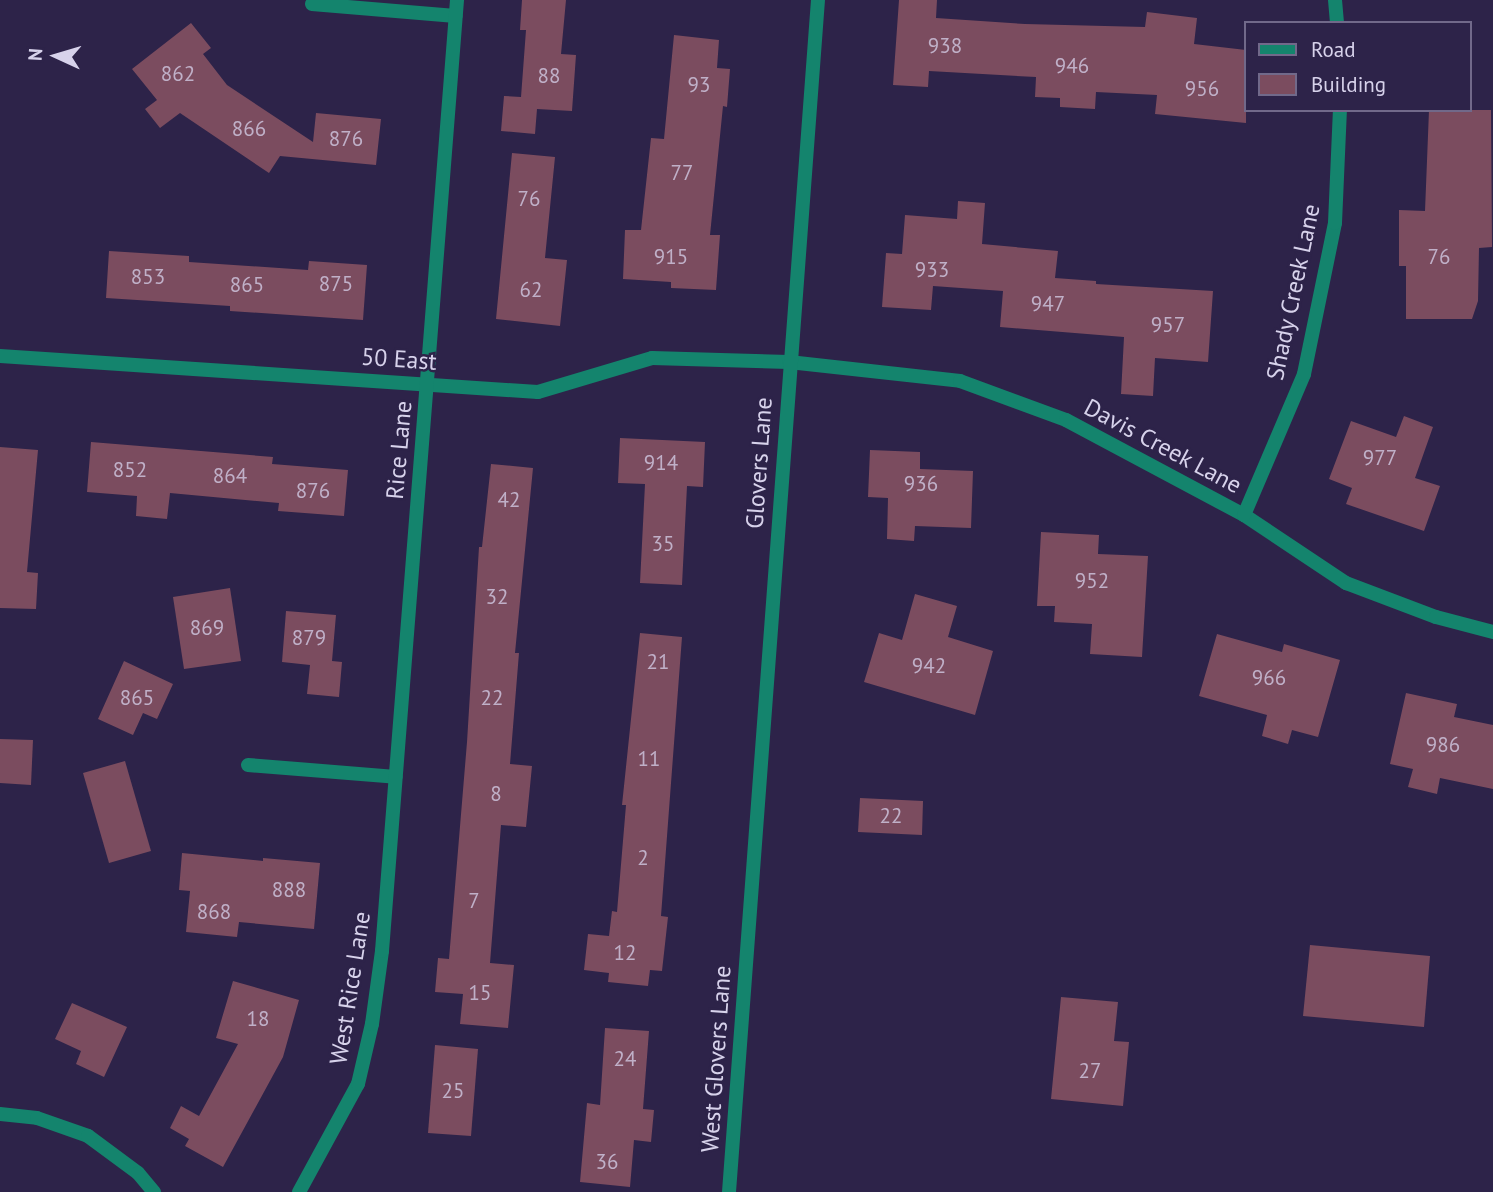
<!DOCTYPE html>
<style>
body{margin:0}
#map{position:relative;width:1493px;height:1192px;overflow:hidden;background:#2d2349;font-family:"PT Sans",sans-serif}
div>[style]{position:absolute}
.building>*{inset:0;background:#7b4c5f}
.minor>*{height:14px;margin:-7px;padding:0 7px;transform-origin:7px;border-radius:7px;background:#14846d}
.tertiary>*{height:14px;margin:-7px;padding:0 7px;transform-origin:7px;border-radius:7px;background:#14846d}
span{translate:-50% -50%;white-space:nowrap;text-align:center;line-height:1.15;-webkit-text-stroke:5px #2d2349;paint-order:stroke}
.number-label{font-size:21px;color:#c0b0c8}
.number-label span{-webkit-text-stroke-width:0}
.street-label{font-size:24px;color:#d7d2eb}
.legend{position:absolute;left:1244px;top:21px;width:228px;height:91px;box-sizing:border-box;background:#2d2349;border:2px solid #71698a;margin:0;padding:9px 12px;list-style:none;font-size:21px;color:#d7d2eb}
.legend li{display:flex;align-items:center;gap:14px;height:35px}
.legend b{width:35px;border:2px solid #71698a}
.north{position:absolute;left:21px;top:21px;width:70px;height:70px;-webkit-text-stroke:5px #2d2349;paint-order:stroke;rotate:274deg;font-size:19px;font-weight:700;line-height:28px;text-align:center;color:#d7d2eb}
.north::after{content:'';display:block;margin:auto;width:24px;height:32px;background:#d7d2eb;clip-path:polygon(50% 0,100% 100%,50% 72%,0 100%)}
</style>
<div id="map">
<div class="building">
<i style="clip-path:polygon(522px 0,566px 0,561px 54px,576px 55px,572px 111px,537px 109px,535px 134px,501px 131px,504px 96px,521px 97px,526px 30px,520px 30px)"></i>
<i style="clip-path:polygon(899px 0,937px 0,936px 18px,1025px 24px,1145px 27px,1147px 12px,1197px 18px,1194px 44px,1246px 50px,1246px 123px,1155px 114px,1157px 95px,1096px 92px,1095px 109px,1060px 107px,1060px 98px,1035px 97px,1036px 77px,929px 71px,928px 87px,893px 85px)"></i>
<i style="clip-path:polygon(191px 23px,211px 48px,203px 54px,227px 85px,313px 142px,316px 113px,381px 119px,376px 165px,280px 156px,269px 173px,180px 113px,160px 128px,145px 109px,157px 100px,132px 69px)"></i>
<i style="clip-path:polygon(674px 35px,719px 40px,717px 68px,730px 69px,727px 107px,723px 106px,710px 235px,720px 235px,716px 290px,671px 288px,671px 282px,623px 279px,625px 230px,641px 230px,651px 138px,664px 139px)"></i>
<i style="clip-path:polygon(1429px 110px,1491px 110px,1492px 247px,1479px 248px,1478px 301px,1472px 319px,1406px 319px,1406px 266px,1399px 266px,1399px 210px,1425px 211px)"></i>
<i style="clip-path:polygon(512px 153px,555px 157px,545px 258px,567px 260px,560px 326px,496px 319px)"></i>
<i style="clip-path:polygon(958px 201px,985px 203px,982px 244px,1058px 251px,1055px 278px,1096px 281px,1096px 284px,1213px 291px,1208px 362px,1155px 358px,1153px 396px,1121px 394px,1124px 337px,1000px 327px,1003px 291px,933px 286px,931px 310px,882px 307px,886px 253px,902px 254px,905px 215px,957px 219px)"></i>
<i style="clip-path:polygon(109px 251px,189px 256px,189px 262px,308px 270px,309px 261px,367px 265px,363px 320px,230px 311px,230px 306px,106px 298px)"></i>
<i style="clip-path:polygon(1404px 416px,1433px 427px,1415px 478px,1440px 486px,1424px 531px,1346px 504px,1352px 488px,1329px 479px,1351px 421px,1396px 437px)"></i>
<i style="clip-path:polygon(620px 438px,705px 442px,703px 487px,687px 486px,682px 585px,640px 583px,645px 484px,618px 483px)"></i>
<i style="clip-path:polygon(91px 442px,273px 457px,272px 464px,348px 470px,344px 516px,278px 511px,279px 503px,170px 493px,167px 519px,136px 516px,137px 496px,87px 492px)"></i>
<i style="clip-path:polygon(0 447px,38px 450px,27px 572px,38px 573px,36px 609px,0 608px)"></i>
<i style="clip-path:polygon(870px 450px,920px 452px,920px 469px,973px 471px,971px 528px,915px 526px,914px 541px,887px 539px,888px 498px,868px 497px)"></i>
<i style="clip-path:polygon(491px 464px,533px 468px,515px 653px,519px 653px,510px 764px,532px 766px,526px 827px,501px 825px,490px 963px,514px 965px,508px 1028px,460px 1024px,463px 994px,435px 992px,438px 958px,449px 959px,467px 742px,479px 547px,482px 547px)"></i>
<i style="clip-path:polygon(1041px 532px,1099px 535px,1098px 554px,1148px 556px,1142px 657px,1090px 654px,1092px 624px,1054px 622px,1055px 606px,1037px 606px)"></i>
<i style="clip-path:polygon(230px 588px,241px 661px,184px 669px,173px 597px)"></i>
<i style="clip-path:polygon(915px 594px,957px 606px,948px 637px,993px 651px,975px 715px,864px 682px,879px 633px,902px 640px)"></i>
<i style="clip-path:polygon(286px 611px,336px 615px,332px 661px,342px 662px,339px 697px,307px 694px,310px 665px,282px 662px)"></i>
<i style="clip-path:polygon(640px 633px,682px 637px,661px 916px,668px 917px,662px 971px,650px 970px,648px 986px,608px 982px,609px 973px,584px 970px,588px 934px,609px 936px,612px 911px,617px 912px,626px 805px,622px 805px)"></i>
<i style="clip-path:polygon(1217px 634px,1282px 652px,1284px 644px,1340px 660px,1318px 737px,1292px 730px,1288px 744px,1262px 736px,1267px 715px,1199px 696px)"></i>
<i style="clip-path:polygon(124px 661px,173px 684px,157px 719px,143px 713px,133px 735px,98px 719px)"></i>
<i style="clip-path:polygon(1406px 693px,1457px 704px,1454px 717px,1493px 725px,1493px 789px,1440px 778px,1437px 794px,1408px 787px,1413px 769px,1390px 764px)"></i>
<i style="clip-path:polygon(0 739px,33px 740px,31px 785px,0 783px)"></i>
<i style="clip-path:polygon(125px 761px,151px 851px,109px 863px,83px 773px)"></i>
<i style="clip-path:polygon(860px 798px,923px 801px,922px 835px,858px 832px)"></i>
<i style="clip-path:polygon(182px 853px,263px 861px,263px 858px,320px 863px,314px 929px,239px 922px,237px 937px,186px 932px,190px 891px,179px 890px)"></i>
<i style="clip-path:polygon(1310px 945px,1430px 956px,1424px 1027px,1303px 1016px)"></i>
<i style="clip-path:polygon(233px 981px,299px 1000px,283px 1057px,223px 1167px,185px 1146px,189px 1139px,170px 1128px,181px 1106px,199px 1116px,238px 1044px,216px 1038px)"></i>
<i style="clip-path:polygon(1061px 997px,1118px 1002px,1114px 1041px,1129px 1042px,1123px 1106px,1051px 1099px)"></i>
<i style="clip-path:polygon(72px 1003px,127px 1027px,104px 1077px,76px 1064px,81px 1051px,55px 1039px)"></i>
<i style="clip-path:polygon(605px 1028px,649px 1031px,643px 1109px,654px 1110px,651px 1142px,634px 1140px,630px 1187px,580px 1182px,587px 1103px,600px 1105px)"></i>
<i style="clip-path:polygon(435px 1045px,478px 1049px,471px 1136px,428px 1133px)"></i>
</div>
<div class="minor">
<i style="left:1335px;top:0;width:23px;rotate:85deg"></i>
<i style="left:312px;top:4px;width:144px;rotate:4.8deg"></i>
<i style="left:0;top:356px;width:539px;rotate:3.83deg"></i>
<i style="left:538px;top:392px;width:119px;rotate:-16.6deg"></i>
<i style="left:652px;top:358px;width:137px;rotate:1.7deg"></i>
<i style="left:789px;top:362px;width:172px;rotate:6.3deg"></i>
<i style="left:960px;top:381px;width:113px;rotate:20.2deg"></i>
<i style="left:1066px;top:420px;width:202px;rotate:28.1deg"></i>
<i style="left:1244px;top:515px;width:123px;rotate:33.7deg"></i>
<i style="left:1346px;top:583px;width:96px;rotate:20.7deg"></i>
<i style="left:1436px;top:617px;width:59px;rotate:14.7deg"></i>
<i style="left:1244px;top:515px;width:153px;rotate:-66.9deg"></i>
<i style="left:1304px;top:374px;width:154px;rotate:-78.4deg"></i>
<i style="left:1335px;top:223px;width:113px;rotate:-87.5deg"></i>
<i style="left:248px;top:765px;width:148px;rotate:4.6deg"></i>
<i style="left:0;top:1114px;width:37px;rotate:6deg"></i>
<i style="left:37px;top:1118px;width:54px;rotate:19.4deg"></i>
<i style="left:88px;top:1136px;width:62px;rotate:36.5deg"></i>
<i style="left:138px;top:1173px;width:25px;rotate:50deg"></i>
<i style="left:299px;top:1192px;width:123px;rotate:-61.4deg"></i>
<i style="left:358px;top:1084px;width:62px;rotate:-76.9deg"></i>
<i style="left:372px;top:1024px;width:74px;rotate:-82.2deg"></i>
<i style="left:382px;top:951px;width:954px;rotate:-85.49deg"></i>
</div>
<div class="tertiary">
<i style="left:729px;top:1192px;width:1195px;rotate:-85.73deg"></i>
</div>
<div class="number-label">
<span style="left:945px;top:46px">938</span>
<span style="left:1072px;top:66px">946</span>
<span style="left:178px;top:74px">862</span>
<span style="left:549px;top:76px">88</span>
<span style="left:699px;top:85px">93</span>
<span style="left:1202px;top:89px">956</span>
<span style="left:249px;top:129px">866</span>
<span style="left:346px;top:139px">876</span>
<span style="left:682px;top:173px">77</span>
<span style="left:529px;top:199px">76</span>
<span style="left:671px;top:257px">915</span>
<span style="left:1439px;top:257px">76</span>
<span style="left:932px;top:270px">933</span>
<span style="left:148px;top:277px">853</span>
<span style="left:336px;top:284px">875</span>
<span style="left:247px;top:285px">865</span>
<span style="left:531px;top:290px">62</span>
<span style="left:1048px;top:304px">947</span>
<span style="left:1168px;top:325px">957</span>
<span style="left:1380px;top:458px">977</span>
<span style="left:661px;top:463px">914</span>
<span style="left:130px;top:470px">852</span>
<span style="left:230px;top:476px">864</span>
<span style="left:921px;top:484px">936</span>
<span style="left:313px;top:491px">876</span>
<span style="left:509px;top:500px">42</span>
<span style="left:663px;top:544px">35</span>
<span style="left:1092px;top:581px">952</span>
<span style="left:497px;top:597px">32</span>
<span style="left:207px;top:628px">869</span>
<span style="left:309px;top:638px">879</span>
<span style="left:658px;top:662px">21</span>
<span style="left:929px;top:666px">942</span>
<span style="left:1269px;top:678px">966</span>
<span style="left:137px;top:698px">865</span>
<span style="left:492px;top:698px">22</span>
<span style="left:1443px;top:745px">986</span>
<span style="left:649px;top:759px">11</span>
<span style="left:496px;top:794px">8</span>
<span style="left:891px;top:816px">22</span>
<span style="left:643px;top:858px">2</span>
<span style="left:289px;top:890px">888</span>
<span style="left:474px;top:901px">7</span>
<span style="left:214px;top:912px">868</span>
<span style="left:625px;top:953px">12</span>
<span style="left:480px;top:993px">15</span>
<span style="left:258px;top:1019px">18</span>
<span style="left:625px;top:1059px">24</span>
<span style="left:1090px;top:1071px">27</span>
<span style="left:453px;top:1091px">25</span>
<span style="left:607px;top:1162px">36</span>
</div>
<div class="street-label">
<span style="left:1293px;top:292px;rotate:-78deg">Shady Creek Lane</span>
<span style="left:399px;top:359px;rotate:4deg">50 East</span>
<span style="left:1163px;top:446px;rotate:28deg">Davis Creek Lane</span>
<span style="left:399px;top:450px;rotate:-85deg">Rice Lane</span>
<span style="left:759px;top:463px;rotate:-86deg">Glovers Lane</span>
<span style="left:350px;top:988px;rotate:-81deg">West Rice Lane</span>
<span style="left:716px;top:1059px;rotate:-86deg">West Glovers Lane</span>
</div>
<ul class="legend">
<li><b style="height:9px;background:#14846d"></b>Road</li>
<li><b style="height:19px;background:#7b4c5f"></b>Building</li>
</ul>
<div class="north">N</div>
</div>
